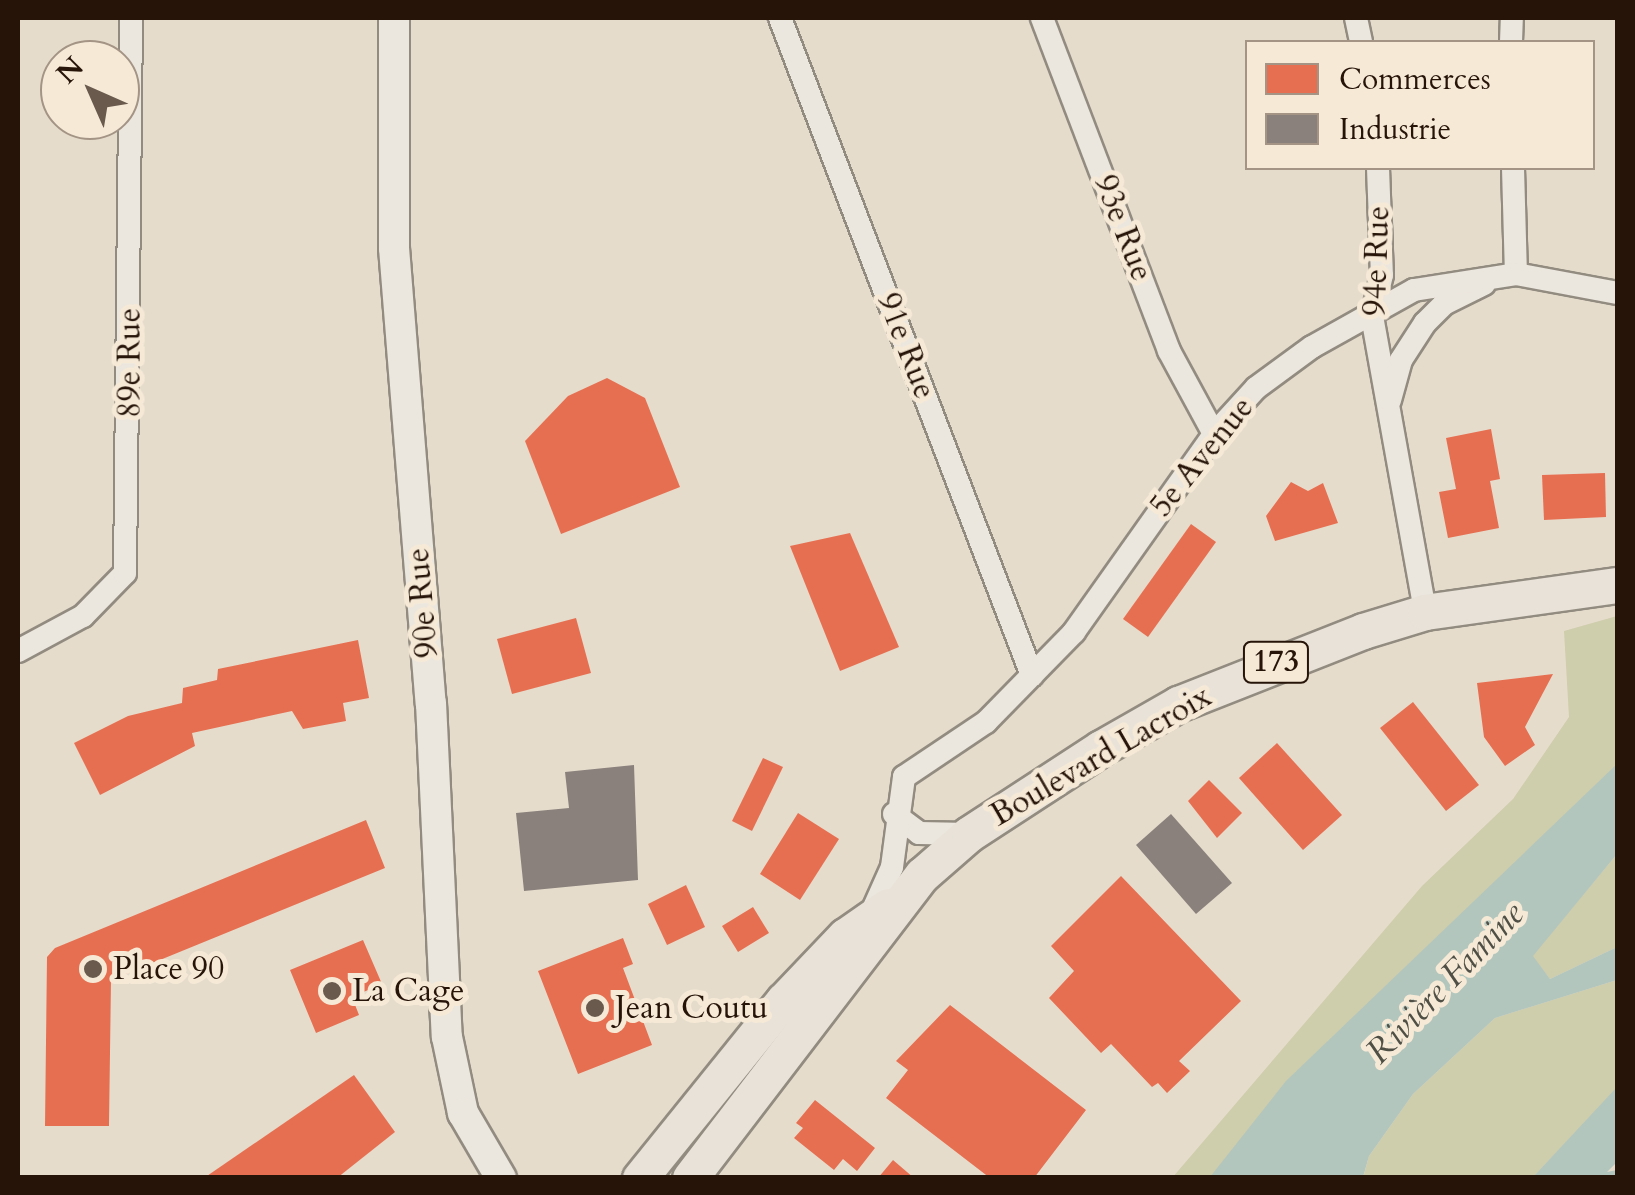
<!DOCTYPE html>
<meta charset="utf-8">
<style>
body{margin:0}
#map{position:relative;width:1635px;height:1195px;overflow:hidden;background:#e6dccc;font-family:Cardo,serif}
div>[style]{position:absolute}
.green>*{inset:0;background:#cecdac}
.water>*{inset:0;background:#b2c6bd}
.shops>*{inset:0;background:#e76f51}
.industry>*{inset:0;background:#8a817c}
.roads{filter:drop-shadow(2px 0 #928b80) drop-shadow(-2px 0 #928b80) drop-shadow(0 2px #928b80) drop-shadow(0 -2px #928b80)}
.street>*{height:22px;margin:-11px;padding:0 11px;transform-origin:11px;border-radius:11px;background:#ebe6de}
.secondary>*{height:30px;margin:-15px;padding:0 15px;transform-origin:15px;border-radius:15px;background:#ebe6de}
.primary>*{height:35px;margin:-17.5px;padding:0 17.5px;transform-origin:17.5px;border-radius:17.5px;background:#e8e2d8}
.dots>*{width:28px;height:28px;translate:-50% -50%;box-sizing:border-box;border:5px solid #f6ead7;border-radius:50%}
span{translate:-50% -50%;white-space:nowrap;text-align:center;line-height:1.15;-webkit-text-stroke:10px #f6ead7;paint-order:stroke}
.shield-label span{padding:2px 8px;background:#f6ead7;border:2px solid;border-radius:8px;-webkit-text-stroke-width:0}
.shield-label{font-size:30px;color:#261409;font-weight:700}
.street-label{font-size:32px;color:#261409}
.poi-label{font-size:32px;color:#261409}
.left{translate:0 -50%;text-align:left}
.water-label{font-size:35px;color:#4f4f46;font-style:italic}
.frame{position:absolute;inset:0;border:20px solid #261409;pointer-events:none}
.legend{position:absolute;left:1245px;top:40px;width:350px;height:130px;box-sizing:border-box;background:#f6ead7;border:2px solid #a39485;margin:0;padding:12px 18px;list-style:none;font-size:30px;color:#261409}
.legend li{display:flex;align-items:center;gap:20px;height:50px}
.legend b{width:50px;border:2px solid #a39485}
.north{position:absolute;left:40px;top:40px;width:100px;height:100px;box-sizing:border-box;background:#f6ead7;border:2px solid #a39485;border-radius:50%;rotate:315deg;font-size:28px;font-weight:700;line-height:40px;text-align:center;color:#261409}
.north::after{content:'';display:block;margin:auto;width:35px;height:45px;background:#695a4d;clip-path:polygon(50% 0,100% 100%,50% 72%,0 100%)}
</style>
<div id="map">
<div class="green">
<i style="clip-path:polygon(1617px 616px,1617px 767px,1374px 998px,1211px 1177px,1172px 1178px,1422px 886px,1513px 799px,1569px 717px,1564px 631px)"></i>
<i style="clip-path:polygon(1617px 854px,1617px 947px,1550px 979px,1532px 956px)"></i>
<i style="clip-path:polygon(1617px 980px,1617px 1089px,1533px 1177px,1363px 1178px,1369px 1156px,1413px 1094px,1495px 1018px)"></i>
</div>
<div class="water">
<i style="clip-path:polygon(1617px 764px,1617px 854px,1533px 956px,1550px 979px,1617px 947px,1617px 980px,1495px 1018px,1413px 1094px,1369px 1156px,1363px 1177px,1210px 1177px,1286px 1081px)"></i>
<i style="clip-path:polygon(1617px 1087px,1617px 1162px,1607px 1172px,1617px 1170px,1617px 1177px,1533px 1177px)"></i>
</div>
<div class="shops">
<i style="clip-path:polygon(607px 378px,645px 398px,680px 487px,561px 534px,525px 441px,568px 396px)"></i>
<i style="clip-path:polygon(1491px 429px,1500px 479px,1490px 481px,1499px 528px,1448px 538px,1439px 492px,1456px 489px,1446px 438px)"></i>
<i style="clip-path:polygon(1605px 473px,1606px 517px,1544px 520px,1542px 475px)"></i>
<i style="clip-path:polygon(1291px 482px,1308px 491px,1323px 483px,1338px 523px,1275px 541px,1266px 516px)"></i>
<i style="clip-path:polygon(1191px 524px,1216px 542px,1148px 637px,1123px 619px)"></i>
<i style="clip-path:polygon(850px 533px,899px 647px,840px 671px,790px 546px)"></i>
<i style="clip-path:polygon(576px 618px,591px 673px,512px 694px,497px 639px)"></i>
<i style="clip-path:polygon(358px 640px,369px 698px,343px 703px,346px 721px,303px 729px,292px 711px,192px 733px,195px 746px,100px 795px,74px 743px,128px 716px,182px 703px,183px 688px,217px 680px,218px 669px)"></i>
<i style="clip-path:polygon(1553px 674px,1525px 727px,1535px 745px,1505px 766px,1484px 737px,1477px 683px)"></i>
<i style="clip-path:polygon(1413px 702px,1479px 785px,1446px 811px,1380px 728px)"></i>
<i style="clip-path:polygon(1277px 743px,1342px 815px,1303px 850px,1239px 778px)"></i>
<i style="clip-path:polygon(763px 758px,783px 767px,752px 831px,732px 821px)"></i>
<i style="clip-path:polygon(1209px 780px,1242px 813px,1217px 838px,1188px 801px)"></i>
<i style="clip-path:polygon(798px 813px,839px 839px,800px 900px,760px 874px)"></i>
<i style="clip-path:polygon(366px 820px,385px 868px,111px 980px,109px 1126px,45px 1126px,47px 957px,55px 948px)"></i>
<i style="clip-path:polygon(1121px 876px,1241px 1001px,1179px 1061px,1190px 1071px,1167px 1093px,1158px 1083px,1152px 1087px,1111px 1044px,1101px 1053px,1049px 998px,1074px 971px,1051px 946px)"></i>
<i style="clip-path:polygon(686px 885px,705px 927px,667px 945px,648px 904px)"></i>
<i style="clip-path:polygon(753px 907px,769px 933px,738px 952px,722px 926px)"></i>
<i style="clip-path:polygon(623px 938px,633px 964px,623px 968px,652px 1045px,578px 1074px,538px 971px)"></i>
<i style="clip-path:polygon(363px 940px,382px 984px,352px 997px,359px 1015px,316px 1033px,290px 970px)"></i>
<i style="clip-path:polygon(950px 1005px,1086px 1110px,1034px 1178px,990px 1178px,886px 1098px,908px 1070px,896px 1061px)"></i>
<i style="clip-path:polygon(354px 1075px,395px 1132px,337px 1178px,204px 1178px)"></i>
<i style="clip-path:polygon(815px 1100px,875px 1148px,857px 1171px,843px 1159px,834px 1170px,794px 1138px,803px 1128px,796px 1123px)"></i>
<i style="clip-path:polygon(893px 1160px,914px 1178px,878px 1178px)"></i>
</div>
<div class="industry">
<i style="clip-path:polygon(634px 765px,638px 880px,524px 891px,516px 813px,569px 808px,565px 772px)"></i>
<i style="clip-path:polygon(1171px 814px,1232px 883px,1196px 914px,1136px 845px)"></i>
</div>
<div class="roads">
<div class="street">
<i style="left:780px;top:18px;width:704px;rotate:69.02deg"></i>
<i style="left:1042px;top:18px;width:356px;rotate:69.1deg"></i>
<i style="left:1169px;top:351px;width:94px;rotate:61.5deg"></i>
<i style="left:1356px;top:18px;width:25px;rotate:78deg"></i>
<i style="left:1511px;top:42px;width:24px;rotate:-88deg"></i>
<i style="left:1378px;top:168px;width:107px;rotate:87.9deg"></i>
<i style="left:1382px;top:275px;width:42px;rotate:103.7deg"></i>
<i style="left:1372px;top:316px;width:301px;rotate:79.8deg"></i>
<i style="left:1513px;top:168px;width:106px;rotate:88.4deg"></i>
<i style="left:1390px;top:400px;width:41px;rotate:-74.6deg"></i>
<i style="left:1401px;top:360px;width:44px;rotate:-57deg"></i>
<i style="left:1425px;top:323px;width:27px;rotate:-45deg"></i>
<i style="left:1444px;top:304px;width:45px;rotate:-26.6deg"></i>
<i style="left:18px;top:651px;width:74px;rotate:-28.3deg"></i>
<i style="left:83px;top:616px;width:60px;rotate:-45.7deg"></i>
<i style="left:125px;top:573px;width:555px;rotate:-89.38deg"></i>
<i style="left:894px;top:814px;width:31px;rotate:37deg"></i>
<i style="left:919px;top:833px;width:50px;rotate:1.1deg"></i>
<i style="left:871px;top:914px;width:51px;rotate:-65.9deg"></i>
<i style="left:892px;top:867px;width:91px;rotate:-82.4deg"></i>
<i style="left:904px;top:777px;width:99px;rotate:-33.9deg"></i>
<i style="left:986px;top:722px;width:126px;rotate:-45.6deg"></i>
<i style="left:1074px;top:632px;width:242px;rotate:-54.7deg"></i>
<i style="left:1214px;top:434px;width:62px;rotate:-47.6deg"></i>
<i style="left:1256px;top:388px;width:69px;rotate:-36.2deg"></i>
<i style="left:1312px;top:347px;width:117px;rotate:-29.2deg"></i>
<i style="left:1414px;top:290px;width:103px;rotate:-8.9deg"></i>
<i style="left:1516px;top:274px;width:104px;rotate:10.6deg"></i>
</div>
<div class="secondary">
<i style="left:394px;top:18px;width:230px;rotate:90deg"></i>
<i style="left:394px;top:248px;width:457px;rotate:85.4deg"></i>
<i style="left:431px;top:703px;width:334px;rotate:87.3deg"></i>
<i style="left:447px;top:1037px;width:78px;rotate:78.1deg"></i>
<i style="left:463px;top:1113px;width:75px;rotate:59.7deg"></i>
</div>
<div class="primary">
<i style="left:640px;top:1178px;width:228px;rotate:-51.1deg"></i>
<i style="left:783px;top:1001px;width:90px;rotate:-46.4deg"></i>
<i style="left:845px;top:936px;width:52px;rotate:-34.9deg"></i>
<i style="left:690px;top:1178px;width:382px;rotate:-52.6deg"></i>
<i style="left:922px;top:875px;width:62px;rotate:-41.1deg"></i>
<i style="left:969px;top:834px;width:158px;rotate:-33.1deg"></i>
<i style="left:1101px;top:748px;width:89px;rotate:-29.7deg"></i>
<i style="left:1178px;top:704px;width:199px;rotate:-21.5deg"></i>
<i style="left:1363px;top:631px;width:65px;rotate:-17deg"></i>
<i style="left:1425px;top:612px;width:195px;rotate:-8deg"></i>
</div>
</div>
<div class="dots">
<i style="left:93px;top:969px;background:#695a4d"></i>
<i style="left:332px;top:991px;background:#695a4d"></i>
<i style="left:595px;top:1008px;background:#695a4d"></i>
</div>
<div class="shield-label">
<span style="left:1276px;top:662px">173</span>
</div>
<div class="street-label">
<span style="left:1123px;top:228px;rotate:69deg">93e Rue</span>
<span style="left:1377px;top:261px;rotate:-88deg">94e Rue</span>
<span style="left:906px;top:346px;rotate:69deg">91e Rue</span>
<span style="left:130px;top:363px;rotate:-90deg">89e Rue</span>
<span style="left:1202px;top:457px;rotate:-51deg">5e Avenue</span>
<span style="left:423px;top:603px;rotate:-95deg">90e Rue</span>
<span style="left:1101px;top:756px;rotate:-30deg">Boulevard Lacroix</span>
</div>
<div class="poi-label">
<span class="left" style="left:113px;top:969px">Place 90</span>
<span class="left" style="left:352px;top:991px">La Cage</span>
<span class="left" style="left:615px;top:1008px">Jean Coutu</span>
</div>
<div class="water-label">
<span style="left:1445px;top:983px;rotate:-46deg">Rivière Famine</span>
</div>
<div class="frame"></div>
<ul class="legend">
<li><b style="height:28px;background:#e76f51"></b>Commerces</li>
<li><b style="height:28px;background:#8a817c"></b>Industrie</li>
</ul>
<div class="north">N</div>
</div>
